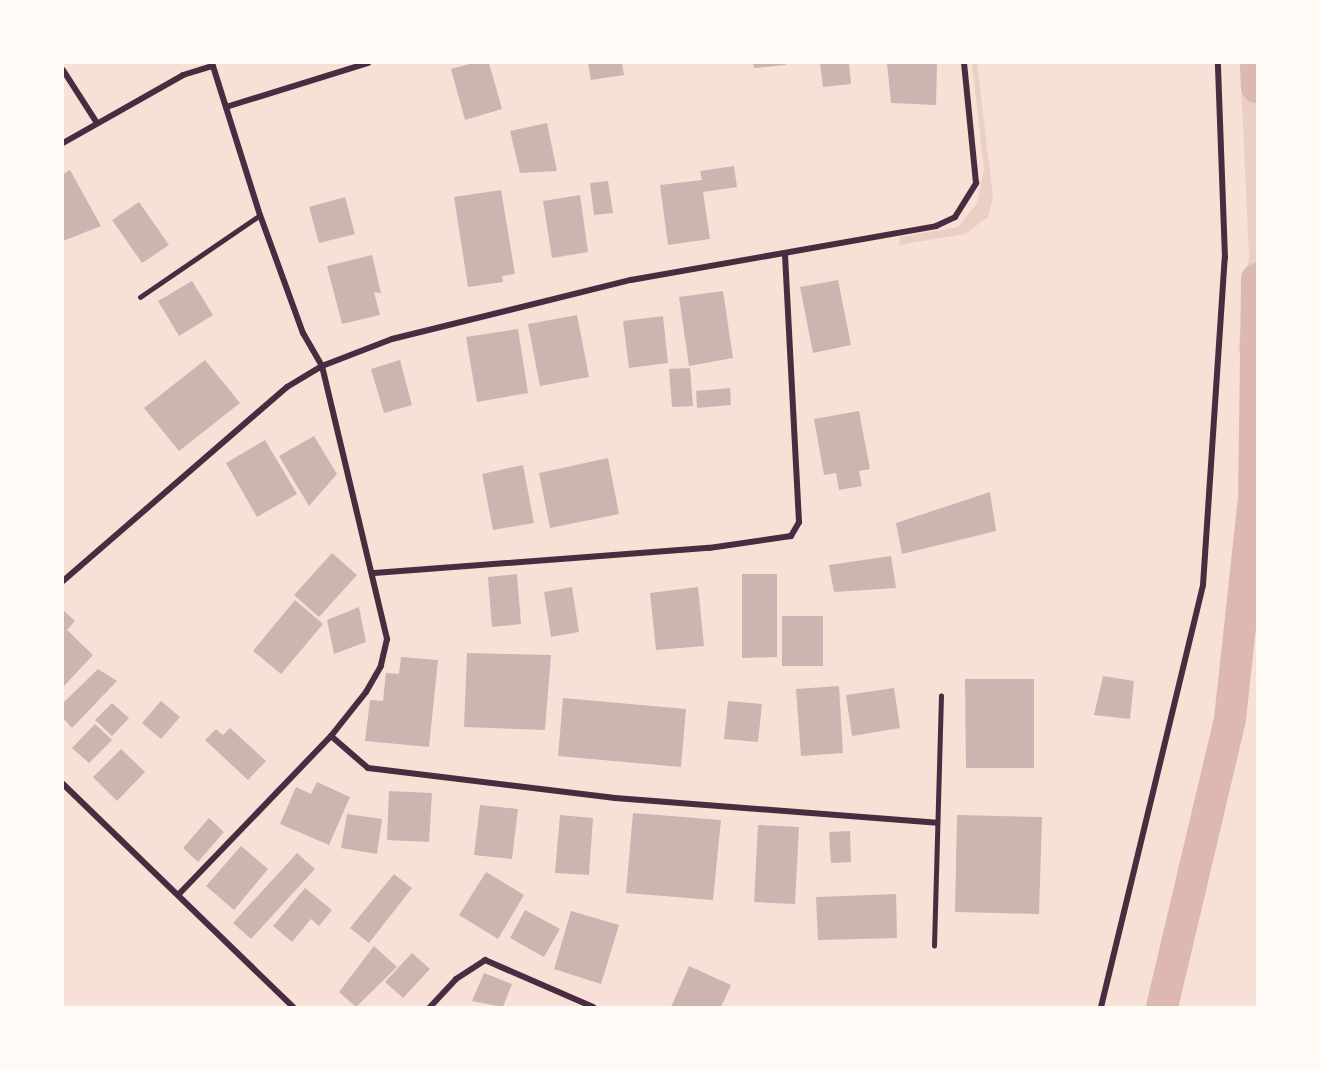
<!DOCTYPE html>
<style>
body{margin:0}
#map{position:relative;width:1320px;height:1070px;overflow:hidden;background:#f7e1d7;font-family:Figtree,sans-serif}
div>[style]{position:absolute}
.green>*{inset:0;background:#ebcfc5}
.canal>*{height:32px;margin:-16px;padding:0 16px;transform-origin:16px;border-radius:16px;background:#dcb8b0}
.building>*{inset:0;background:#ccb4b1}
.service>*{height:4.5px;margin:-2.25px;padding:0 2.25px;transform-origin:2.25px;border-radius:2.25px;background:#4a2c40}
.minor>*{height:6px;margin:-3px;padding:0 3px;transform-origin:3px;border-radius:3px;background:#4a2c40}
span{translate:-50% -50%;white-space:nowrap;text-align:center;line-height:1.15;-webkit-text-stroke:6px #fffaf5;paint-order:stroke}
.frame{position:absolute;inset:0;border:64px solid #fffaf5;pointer-events:none}
</style>
<div id="map">
<div class="green">
<i style="clip-path:polygon(972px 63px,977px 63px,993px 197px,988px 217px,965px 234px,899px 245px,900px 237px,958px 227px,977px 203px,984px 170px)"></i>
<i style="clip-path:polygon(1240px 63px,1257px 63px,1257px 359px,1238px 351px,1249px 256px)"></i>
</div>
<div class="canal">
<i style="left:1256px;top:63px;width:24px;rotate:88deg"></i>
<i style="left:1162px;top:1007px;width:296px;rotate:-76.7deg"></i>
<i style="left:1230px;top:719px;width:221px;rotate:-83.8deg"></i>
<i style="left:1254px;top:499px;width:220px;rotate:-89.2deg"></i>
</div>
<div class="building">
<i style="clip-path:polygon(473px 63px,489px 63px,502px 109px,465px 120px,451px 69px)"></i>
<i style="clip-path:polygon(588px 63px,622px 63px,624px 75px,591px 80px)"></i>
<i style="clip-path:polygon(753px 63px,786px 63px,786px 65px,754px 68px)"></i>
<i style="clip-path:polygon(820px 63px,849px 63px,851px 84px,823px 87px)"></i>
<i style="clip-path:polygon(887px 63px,937px 63px,936px 105px,891px 103px)"></i>
<i style="clip-path:polygon(547px 123px,557px 171px,520px 173px,510px 131px)"></i>
<i style="clip-path:polygon(734px 166px,737px 187px,703px 192px,710px 239px,668px 245px,660px 185px,702px 180px,700px 171px)"></i>
<i style="clip-path:polygon(70px 170px,101px 226px,63px 241px,63px 174px)"></i>
<i style="clip-path:polygon(608px 181px,613px 213px,594px 215px,590px 183px)"></i>
<i style="clip-path:polygon(501px 190px,515px 274px,502px 276px,503px 282px,468px 287px,454px 197px)"></i>
<i style="clip-path:polygon(580px 195px,588px 252px,552px 258px,543px 201px)"></i>
<i style="clip-path:polygon(345px 197px,355px 234px,319px 243px,309px 207px)"></i>
<i style="clip-path:polygon(139px 202px,169px 245px,142px 263px,112px 220px)"></i>
<i style="clip-path:polygon(372px 255px,381px 293px,374px 292px,380px 315px,342px 324px,327px 266px)"></i>
<i style="clip-path:polygon(838px 280px,851px 345px,813px 353px,800px 287px)"></i>
<i style="clip-path:polygon(192px 281px,213px 315px,179px 336px,158px 301px)"></i>
<i style="clip-path:polygon(723px 291px,733px 358px,689px 366px,679px 297px)"></i>
<i style="clip-path:polygon(577px 315px,589px 377px,540px 386px,528px 324px)"></i>
<i style="clip-path:polygon(663px 316px,668px 363px,629px 368px,623px 321px)"></i>
<i style="clip-path:polygon(518px 329px,528px 393px,477px 402px,466px 337px)"></i>
<i style="clip-path:polygon(205px 360px,240px 403px,179px 451px,144px 408px)"></i>
<i style="clip-path:polygon(400px 360px,412px 405px,384px 413px,371px 369px)"></i>
<i style="clip-path:polygon(690px 368px,693px 406px,672px 407px,669px 369px)"></i>
<i style="clip-path:polygon(730px 388px,731px 405px,697px 408px,696px 391px)"></i>
<i style="clip-path:polygon(859px 411px,870px 469px,859px 471px,862px 486px,839px 490px,836px 473px,824px 475px,814px 419px)"></i>
<i style="clip-path:polygon(314px 436px,337px 474px,309px 506px,279px 456px)"></i>
<i style="clip-path:polygon(265px 440px,297px 494px,257px 517px,226px 463px)"></i>
<i style="clip-path:polygon(608px 458px,619px 514px,550px 528px,539px 473px)"></i>
<i style="clip-path:polygon(523px 465px,534px 523px,493px 530px,482px 474px)"></i>
<i style="clip-path:polygon(990px 492px,996px 531px,902px 554px,896px 523px)"></i>
<i style="clip-path:polygon(332px 553px,357px 575px,319px 617px,294px 595px)"></i>
<i style="clip-path:polygon(891px 556px,896px 588px,834px 592px,829px 565px)"></i>
<i style="clip-path:polygon(517px 574px,521px 624px,492px 627px,488px 577px)"></i>
<i style="clip-path:polygon(742px 574px,777px 574px,777px 657px,742px 658px)"></i>
<i style="clip-path:polygon(572px 587px,579px 632px,551px 637px,544px 592px)"></i>
<i style="clip-path:polygon(698px 587px,704px 646px,656px 650px,650px 593px)"></i>
<i style="clip-path:polygon(295px 600px,323px 624px,281px 674px,253px 651px)"></i>
<i style="clip-path:polygon(359px 607px,366px 642px,334px 654px,327px 620px)"></i>
<i style="clip-path:polygon(63px 610px,75px 621px,67px 630px,93px 655px,63px 687px)"></i>
<i style="clip-path:polygon(782px 616px,823px 616px,823px 666px,782px 666px)"></i>
<i style="clip-path:polygon(467px 653px,551px 655px,545px 730px,464px 727px)"></i>
<i style="clip-path:polygon(401px 657px,438px 660px,429px 747px,365px 741px,370px 700px,383px 701px,386px 673px,399px 674px)"></i>
<i style="clip-path:polygon(98px 669px,117px 681px,72px 728px,63px 718px,63px 703px)"></i>
<i style="clip-path:polygon(1103px 676px,1134px 681px,1130px 719px,1094px 715px)"></i>
<i style="clip-path:polygon(965px 679px,1034px 679px,1034px 768px,966px 768px)"></i>
<i style="clip-path:polygon(839px 686px,843px 753px,801px 756px,796px 689px)"></i>
<i style="clip-path:polygon(894px 688px,900px 728px,852px 736px,846px 695px)"></i>
<i style="clip-path:polygon(563px 698px,686px 709px,681px 767px,558px 756px)"></i>
<i style="clip-path:polygon(161px 701px,180px 717px,161px 739px,142px 723px)"></i>
<i style="clip-path:polygon(728px 701px,762px 704px,758px 742px,724px 739px)"></i>
<i style="clip-path:polygon(112px 703px,129px 718px,112px 736px,95px 720px)"></i>
<i style="clip-path:polygon(95px 724px,112px 740px,89px 763px,72px 748px)"></i>
<i style="clip-path:polygon(230px 728px,266px 761px,248px 780px,205px 740px,216px 729px,223px 735px)"></i>
<i style="clip-path:polygon(121px 749px,145px 772px,117px 801px,93px 777px)"></i>
<i style="clip-path:polygon(317px 782px,350px 797px,329px 845px,280px 824px,296px 787px,311px 794px)"></i>
<i style="clip-path:polygon(389px 791px,432px 793px,429px 842px,387px 840px)"></i>
<i style="clip-path:polygon(480px 805px,518px 809px,512px 859px,474px 855px)"></i>
<i style="clip-path:polygon(633px 813px,721px 820px,713px 900px,626px 893px)"></i>
<i style="clip-path:polygon(347px 814px,382px 819px,377px 854px,341px 848px)"></i>
<i style="clip-path:polygon(560px 815px,593px 818px,589px 875px,555px 873px)"></i>
<i style="clip-path:polygon(957px 815px,1042px 817px,1039px 914px,955px 912px)"></i>
<i style="clip-path:polygon(209px 818px,224px 832px,198px 862px,183px 848px)"></i>
<i style="clip-path:polygon(758px 825px,799px 827px,795px 904px,754px 902px)"></i>
<i style="clip-path:polygon(850px 831px,851px 862px,831px 863px,829px 832px)"></i>
<i style="clip-path:polygon(241px 846px,268px 869px,234px 910px,206px 886px)"></i>
<i style="clip-path:polygon(297px 853px,315px 869px,251px 939px,233px 923px)"></i>
<i style="clip-path:polygon(486px 872px,524px 895px,498px 939px,459px 915px)"></i>
<i style="clip-path:polygon(394px 874px,412px 888px,369px 943px,350px 928px)"></i>
<i style="clip-path:polygon(305px 888px,332px 910px,319px 926px,311px 919px,292px 942px,273px 926px)"></i>
<i style="clip-path:polygon(896px 894px,897px 938px,818px 940px,816px 897px)"></i>
<i style="clip-path:polygon(525px 910px,560px 929px,544px 957px,510px 938px)"></i>
<i style="clip-path:polygon(571px 911px,619px 925px,601px 984px,554px 969px)"></i>
<i style="clip-path:polygon(374px 946px,397px 967px,356px 1007px,339px 992px)"></i>
<i style="clip-path:polygon(412px 953px,430px 969px,403px 998px,385px 982px)"></i>
<i style="clip-path:polygon(689px 966px,731px 985px,721px 1007px,671px 1007px)"></i>
<i style="clip-path:polygon(484px 973px,512px 984px,503px 1007px,472px 1001px)"></i>
</div>
<div class="service">
<i style="left:140px;top:297px;width:145px;rotate:-34.3deg"></i>
<i style="left:934px;top:946px;width:250px;rotate:-88.4deg"></i>
</div>
<div class="minor">
<i style="left:212px;top:63px;width:159px;rotate:72.5deg"></i>
<i style="left:260px;top:215px;width:126px;rotate:70deg"></i>
<i style="left:303px;top:333px;width:38px;rotate:60deg"></i>
<i style="left:322px;top:366px;width:281px;rotate:76.6deg"></i>
<i style="left:387px;top:639px;width:28px;rotate:103deg"></i>
<i style="left:381px;top:666px;width:30px;rotate:120deg"></i>
<i style="left:366px;top:692px;width:56px;rotate:128.5deg"></i>
<i style="left:63px;top:70px;width:63px;rotate:57.3deg"></i>
<i style="left:226px;top:107px;width:149px;rotate:-17.2deg"></i>
<i style="left:63px;top:143px;width:138px;rotate:-29.5deg"></i>
<i style="left:183px;top:75px;width:31px;rotate:-17deg"></i>
<i style="left:374px;top:573px;width:336px;rotate:-4.3deg"></i>
<i style="left:709px;top:548px;width:83px;rotate:-8.3deg"></i>
<i style="left:791px;top:536px;width:16px;rotate:-60deg"></i>
<i style="left:799px;top:522px;width:269px;rotate:-93deg"></i>
<i style="left:63px;top:581px;width:296px;rotate:-40.9deg"></i>
<i style="left:287px;top:387px;width:41px;rotate:-31deg"></i>
<i style="left:322px;top:366px;width:75px;rotate:-21.1deg"></i>
<i style="left:392px;top:339px;width:246px;rotate:-13.9deg"></i>
<i style="left:631px;top:280px;width:310px;rotate:-10deg"></i>
<i style="left:936px;top:226px;width:21px;rotate:-25deg"></i>
<i style="left:955px;top:217px;width:40px;rotate:-58deg"></i>
<i style="left:976px;top:183px;width:121px;rotate:-95.7deg"></i>
<i style="left:63px;top:784px;width:320px;rotate:44.1deg"></i>
<i style="left:179px;top:894px;width:219px;rotate:-46.1deg"></i>
<i style="left:331px;top:736px;width:49px;rotate:40.9deg"></i>
<i style="left:368px;top:768px;width:249px;rotate:6.9deg"></i>
<i style="left:615px;top:798px;width:323px;rotate:4.4deg"></i>
<i style="left:430px;top:1007px;width:38px;rotate:-47deg"></i>
<i style="left:456px;top:979px;width:35px;rotate:-33deg"></i>
<i style="left:485px;top:960px;width:118px;rotate:23.5deg"></i>
<i style="left:1101px;top:1007px;width:434px;rotate:-76.4deg"></i>
<i style="left:1203px;top:585px;width:328px;rotate:-86.2deg"></i>
<i style="left:1225px;top:258px;width:195px;rotate:-92.1deg"></i>
</div>
<div class="frame"></div>
</div>
